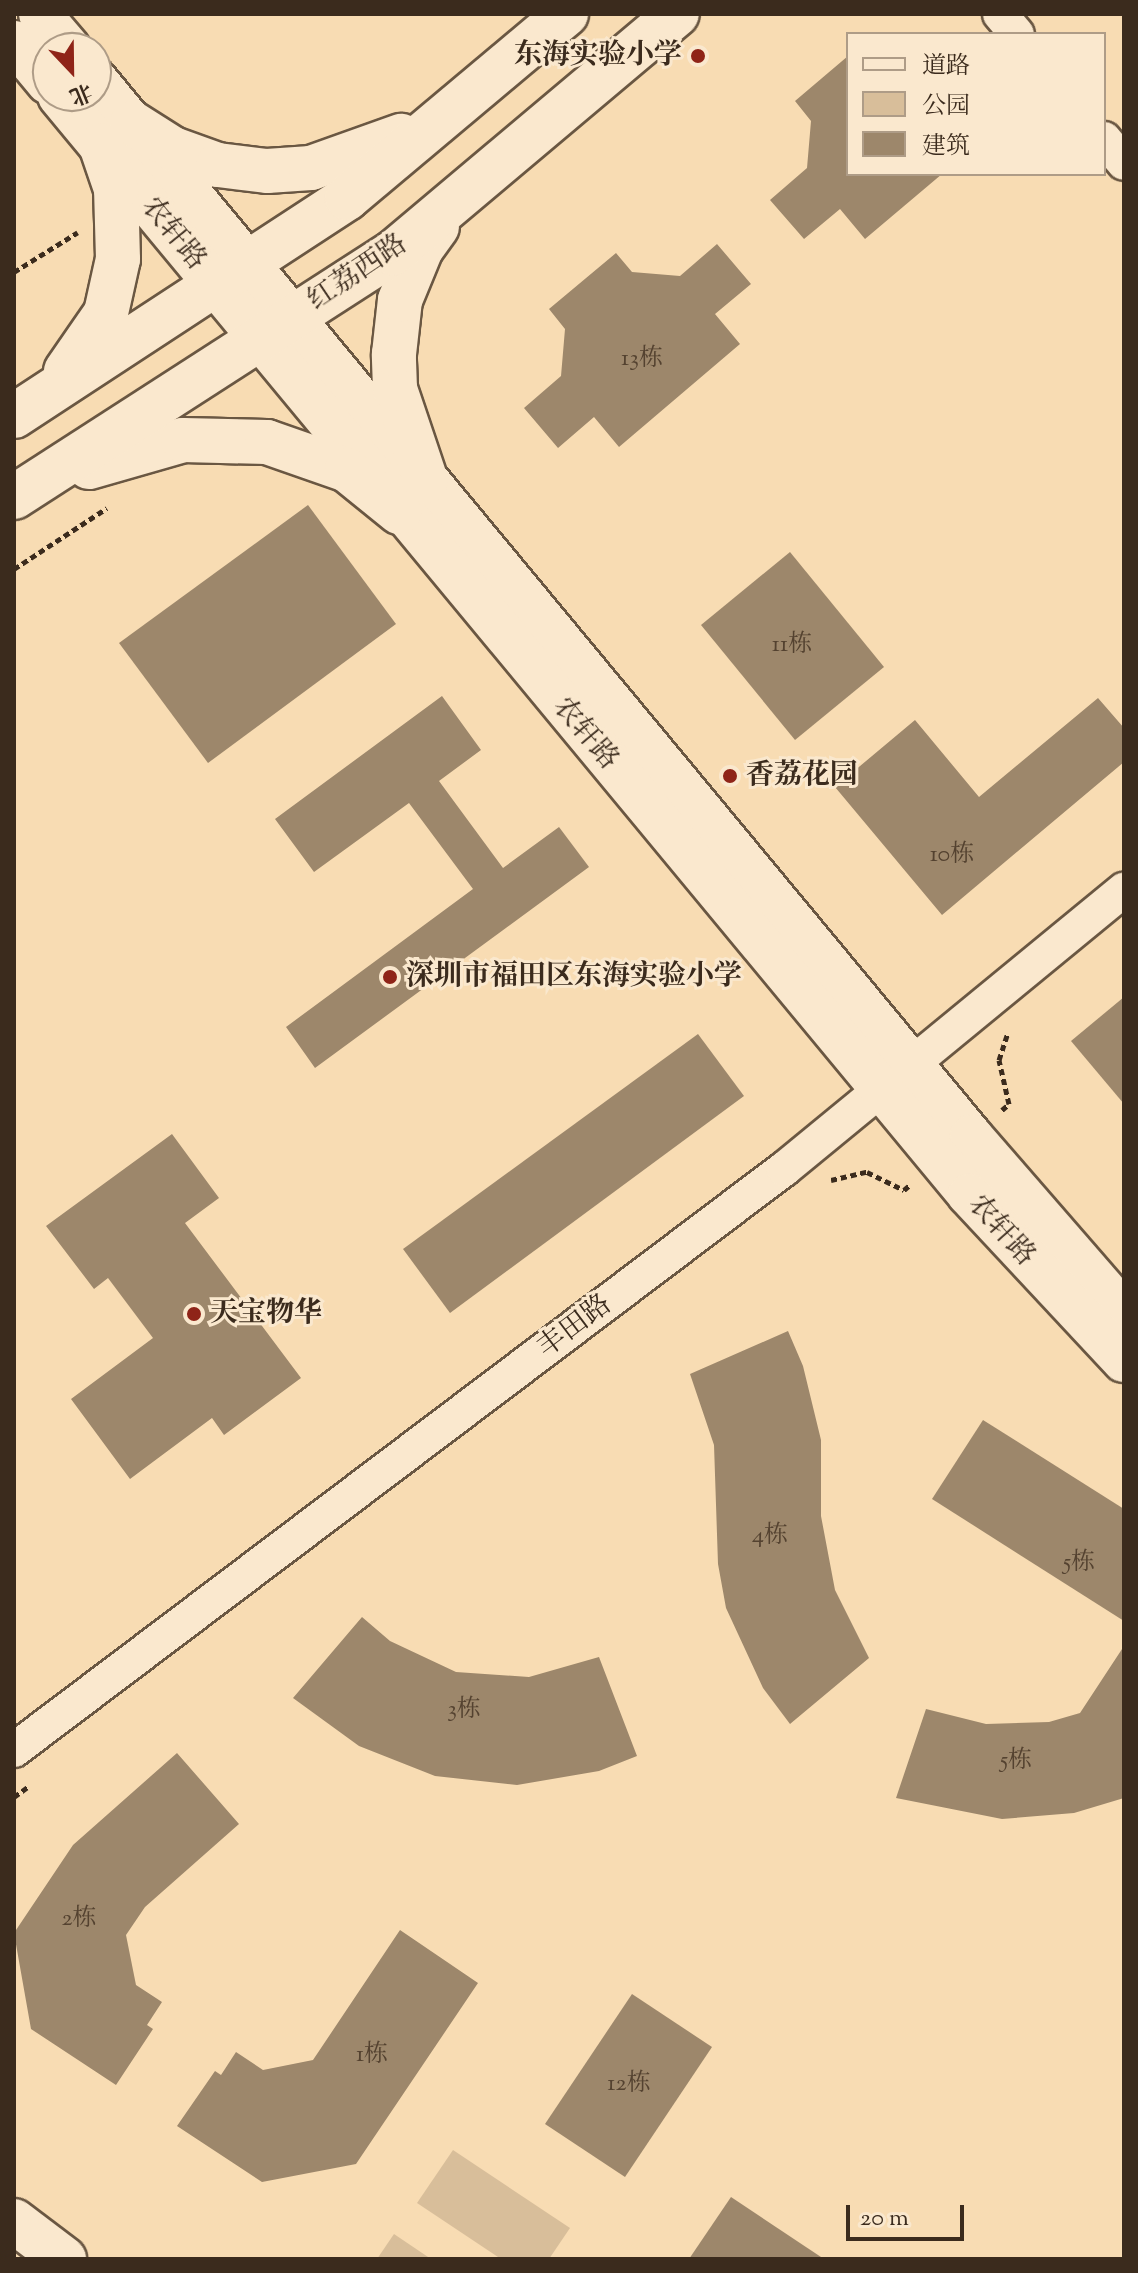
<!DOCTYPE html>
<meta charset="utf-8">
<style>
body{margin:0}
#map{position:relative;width:1138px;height:2273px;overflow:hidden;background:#f8dcb3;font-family:"Sorts Mill Goudy","Noto Serif SC",serif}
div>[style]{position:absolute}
.green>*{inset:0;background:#d8be9a}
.building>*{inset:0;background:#9d876b}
.path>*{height:5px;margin-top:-2.5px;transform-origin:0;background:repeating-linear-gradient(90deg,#3b2b1d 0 6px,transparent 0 10px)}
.roads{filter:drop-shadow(2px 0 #6a5742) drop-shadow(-2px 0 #6a5742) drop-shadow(0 2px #6a5742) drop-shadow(0 -2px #6a5742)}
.minor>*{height:34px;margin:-17px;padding:0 17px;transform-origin:17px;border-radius:17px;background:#fae8ce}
.tertiary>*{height:42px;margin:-21px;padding:0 21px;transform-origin:21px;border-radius:21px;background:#fae8ce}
.secondary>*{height:44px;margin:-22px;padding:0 22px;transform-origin:22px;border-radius:22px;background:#fae8ce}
.dots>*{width:22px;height:22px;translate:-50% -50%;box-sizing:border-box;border:4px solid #fae8ce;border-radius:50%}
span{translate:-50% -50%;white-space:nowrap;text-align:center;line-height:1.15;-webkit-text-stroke:6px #fae8ce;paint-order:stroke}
.number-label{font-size:24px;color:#544230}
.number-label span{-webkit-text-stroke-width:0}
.poi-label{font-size:28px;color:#3b2b1d;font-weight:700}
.right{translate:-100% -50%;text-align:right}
.left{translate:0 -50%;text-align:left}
.street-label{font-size:28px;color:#3b2b1d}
.frame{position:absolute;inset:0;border:16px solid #3b2b1d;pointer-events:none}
.legend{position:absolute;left:846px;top:32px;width:260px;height:144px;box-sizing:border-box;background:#fae8ce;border:2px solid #ae9c87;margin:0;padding:10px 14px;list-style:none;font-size:24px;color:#3b2b1d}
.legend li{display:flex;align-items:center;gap:16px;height:40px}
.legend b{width:40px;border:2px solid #ae9c87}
.north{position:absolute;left:32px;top:32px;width:80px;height:80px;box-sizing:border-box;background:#fae8ce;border:2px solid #ae9c87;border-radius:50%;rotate:158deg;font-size:22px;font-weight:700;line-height:32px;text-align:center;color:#3b2b1d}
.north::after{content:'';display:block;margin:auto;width:28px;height:36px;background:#8f2418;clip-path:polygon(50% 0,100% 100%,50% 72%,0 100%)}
.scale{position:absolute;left:846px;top:2205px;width:118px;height:36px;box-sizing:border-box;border:4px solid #3b2b1d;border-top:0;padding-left:10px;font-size:24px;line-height:28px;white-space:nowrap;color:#3b2b1d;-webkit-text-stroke:6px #fae8ce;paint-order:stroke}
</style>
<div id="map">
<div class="green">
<i style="clip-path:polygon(453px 2150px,570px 2228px,549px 2259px,501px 2259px,417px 2203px)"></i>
<i style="clip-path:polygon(394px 2234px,431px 2259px,377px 2259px)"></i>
</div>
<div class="building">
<i style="clip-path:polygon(848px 56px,848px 174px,942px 174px,865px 239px,840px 209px,804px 239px,770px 200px,807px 168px,811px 121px,795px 101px)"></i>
<i style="clip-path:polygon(717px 244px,751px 284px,715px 314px,740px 344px,619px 447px,594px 417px,558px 448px,524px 408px,561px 376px,565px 329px,549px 309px,616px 253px,632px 272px,680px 276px)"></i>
<i style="clip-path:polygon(308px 505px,396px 624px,208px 763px,119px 643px)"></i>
<i style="clip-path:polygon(790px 552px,884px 667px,795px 740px,701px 625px)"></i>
<i style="clip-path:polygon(442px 696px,481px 750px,439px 781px,503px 868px,559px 827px,589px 867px,315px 1068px,286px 1027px,473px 889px,409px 803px,314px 872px,275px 819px)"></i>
<i style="clip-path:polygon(1098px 698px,1124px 728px,1124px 762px,942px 915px,835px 787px,915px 720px,979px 797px)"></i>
<i style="clip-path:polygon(1124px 997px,1124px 1104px,1071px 1041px)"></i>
<i style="clip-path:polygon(698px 1034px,744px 1096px,450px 1313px,403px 1249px)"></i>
<i style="clip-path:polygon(172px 1134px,219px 1198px,185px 1223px,301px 1378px,224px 1435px,212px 1418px,130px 1479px,71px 1399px,153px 1338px,108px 1278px,94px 1289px,46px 1226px)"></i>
<i style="clip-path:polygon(788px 1331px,803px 1366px,821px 1440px,821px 1516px,835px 1590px,869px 1658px,790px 1724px,763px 1688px,726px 1608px,718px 1564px,714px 1445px,690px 1374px)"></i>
<i style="clip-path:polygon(983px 1420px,1124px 1509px,1124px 1621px,932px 1499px)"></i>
<i style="clip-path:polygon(362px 1617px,390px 1641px,456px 1672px,529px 1677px,599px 1657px,637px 1756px,599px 1771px,517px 1785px,435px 1776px,359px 1746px,293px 1698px)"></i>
<i style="clip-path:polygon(1124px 1646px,1124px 1798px,1074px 1813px,1002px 1819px,896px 1798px,926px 1709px,986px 1724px,1049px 1722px,1080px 1713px)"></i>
<i style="clip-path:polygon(177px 1753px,239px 1824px,145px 1907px,126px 1935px,136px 1985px,162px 2002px,147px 2025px,153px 2029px,116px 2085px,31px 2029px,14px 1933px,73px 1845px)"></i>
<i style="clip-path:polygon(400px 1930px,478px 1983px,356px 2164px,262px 2182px,177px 2126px,215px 2071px,221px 2075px,236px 2052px,263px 2070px,313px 2060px)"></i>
<i style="clip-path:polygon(632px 1994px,712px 2047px,625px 2177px,545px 2124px)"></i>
<i style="clip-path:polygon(731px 2197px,824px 2259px,689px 2259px)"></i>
</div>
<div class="path">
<i style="left:14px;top:272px;width:75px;rotate:-32deg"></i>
<i style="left:14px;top:569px;width:111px;rotate:-33.3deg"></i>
<i style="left:1002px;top:1110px;width:9px;rotate:-41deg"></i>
<i style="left:1009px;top:1104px;width:45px;rotate:-102.8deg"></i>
<i style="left:999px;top:1060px;width:28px;rotate:-72deg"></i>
<i style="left:831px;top:1180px;width:37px;rotate:-13deg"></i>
<i style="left:867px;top:1172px;width:41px;rotate:25.9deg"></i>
<i style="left:904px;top:1190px;width:9px;rotate:-41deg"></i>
<i style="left:14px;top:1797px;width:19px;rotate:-36deg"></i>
</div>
<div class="roads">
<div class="minor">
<i style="left:1000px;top:14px;width:26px;rotate:50deg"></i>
<i style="left:1104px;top:139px;width:31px;rotate:50deg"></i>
<i style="left:14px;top:1750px;width:965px;rotate:-37.04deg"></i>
<i style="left:784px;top:1169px;width:440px;rotate:-39.4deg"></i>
</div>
<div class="tertiary">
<i style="left:40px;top:14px;width:45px;rotate:49.5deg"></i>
<i style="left:14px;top:42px;width:53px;rotate:50.3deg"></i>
<i style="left:96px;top:80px;width:1371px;rotate:50.35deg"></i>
<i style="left:971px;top:1136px;width:233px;rotate:49deg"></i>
<i style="left:59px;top:96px;width:1427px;rotate:50.37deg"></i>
<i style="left:969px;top:1195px;width:227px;rotate:47deg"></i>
</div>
<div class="secondary">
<i style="left:132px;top:123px;width:49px;rotate:32.4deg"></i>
<i style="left:173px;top:149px;width:48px;rotate:19.6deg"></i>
<i style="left:218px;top:165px;width:49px;rotate:7deg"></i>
<i style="left:267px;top:171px;width:44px;rotate:-3.9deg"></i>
<i style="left:311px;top:168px;width:96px;rotate:-19.6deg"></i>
<i style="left:66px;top:371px;width:70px;rotate:-55.4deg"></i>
<i style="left:106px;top:313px;width:55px;rotate:-77.5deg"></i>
<i style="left:118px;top:259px;width:70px;rotate:-91.6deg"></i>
<i style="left:116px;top:189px;width:46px;rotate:-108.8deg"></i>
<i style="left:14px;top:416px;width:398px;rotate:-33.2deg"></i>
<i style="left:347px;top:198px;width:286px;rotate:-40deg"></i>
<i style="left:89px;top:467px;width:98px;rotate:-16deg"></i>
<i style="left:183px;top:440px;width:84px;rotate:1.4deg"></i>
<i style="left:267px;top:442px;width:85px;rotate:19.3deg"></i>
<i style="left:347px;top:470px;width:67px;rotate:38.9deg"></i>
<i style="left:426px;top:481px;width:97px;rotate:-108.6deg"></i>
<i style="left:395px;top:389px;width:35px;rotate:-92deg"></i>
<i style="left:394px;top:354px;width:54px;rotate:-83.7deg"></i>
<i style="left:400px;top:300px;width:55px;rotate:-67.6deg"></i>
<i style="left:421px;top:249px;width:27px;rotate:-54deg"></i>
<i style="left:14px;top:497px;width:451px;rotate:-32.8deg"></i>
<i style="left:393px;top:253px;width:371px;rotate:-40.1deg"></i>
<i style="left:14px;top:2221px;width:63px;rotate:37.2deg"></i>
</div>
</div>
<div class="dots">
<i style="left:698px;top:56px;background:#8f2418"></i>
<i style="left:730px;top:776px;background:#8f2418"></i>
<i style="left:390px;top:977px;background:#8f2418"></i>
<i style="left:194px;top:1314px;background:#8f2418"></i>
</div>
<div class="number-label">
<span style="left:642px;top:360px">13栋</span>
<span style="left:792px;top:646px">11栋</span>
<span style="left:952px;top:856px">10栋</span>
<span style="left:770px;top:1537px">4栋</span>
<span style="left:1079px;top:1564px">5栋</span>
<span style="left:464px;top:1711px">3栋</span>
<span style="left:1016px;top:1762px">5栋</span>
<span style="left:79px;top:1920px">2栋</span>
<span style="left:372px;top:2056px">1栋</span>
<span style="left:629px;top:2085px">12栋</span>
</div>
<div class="poi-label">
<span class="right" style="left:682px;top:56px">东海实验小学</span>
<span class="left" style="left:746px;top:776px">香荔花园</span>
<span class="left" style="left:406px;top:977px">深圳市福田区东海实验小学</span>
<span class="left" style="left:210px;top:1314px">天宝物华</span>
</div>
<div class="street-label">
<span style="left:173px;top:234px;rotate:51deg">农轩路</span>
<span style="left:358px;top:273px;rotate:-34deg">红荔西路</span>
<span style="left:585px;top:734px;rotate:50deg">农轩路</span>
<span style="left:1001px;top:1231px;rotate:48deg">农轩路</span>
<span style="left:575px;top:1327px;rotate:-37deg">丰田路</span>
</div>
<div class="frame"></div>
<ul class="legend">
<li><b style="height:10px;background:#fae8ce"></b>道路</li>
<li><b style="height:22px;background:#d8be9a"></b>公园</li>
<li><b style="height:22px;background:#9d876b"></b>建筑</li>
</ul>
<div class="north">北</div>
<div class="scale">20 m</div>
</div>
